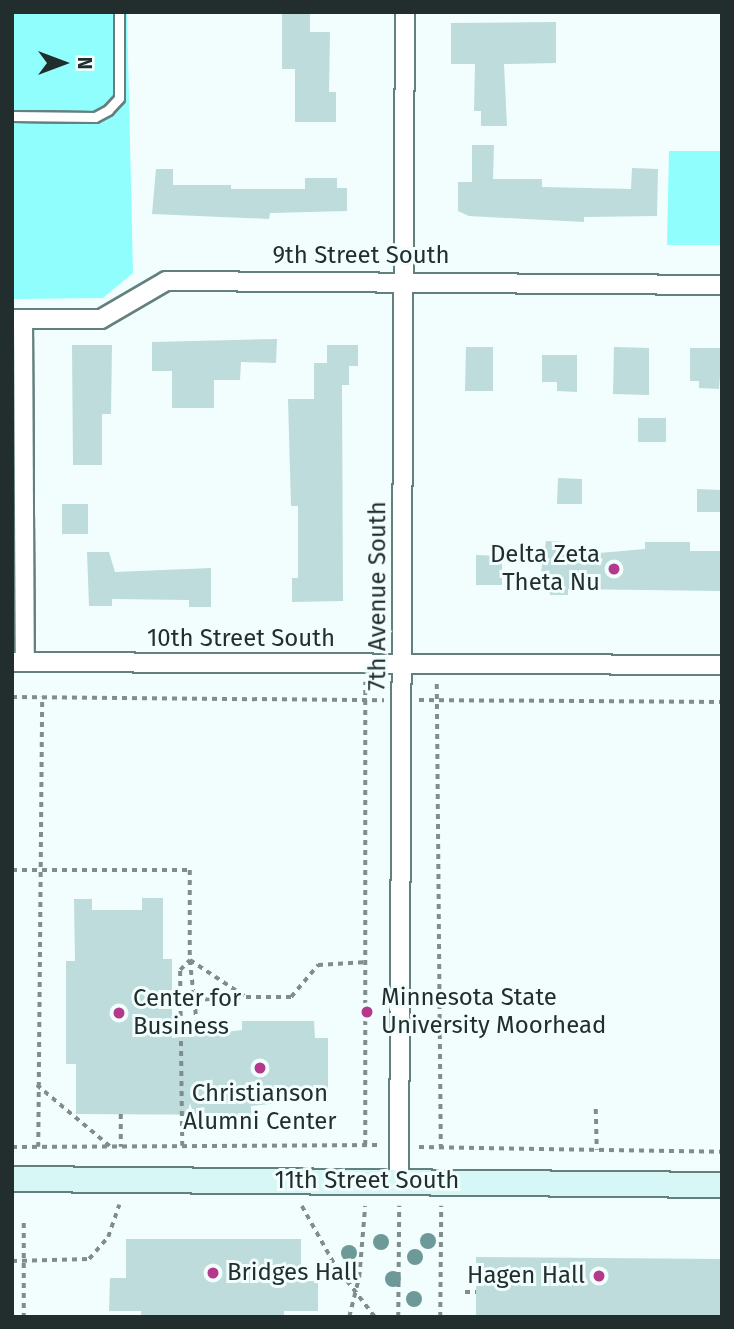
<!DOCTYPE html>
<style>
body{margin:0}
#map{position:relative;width:734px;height:1329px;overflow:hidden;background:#f1fefd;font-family:"Fira Sans",sans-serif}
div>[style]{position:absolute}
.green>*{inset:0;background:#90fefd}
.building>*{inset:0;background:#bddcdb}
.path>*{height:3.5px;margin-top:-1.75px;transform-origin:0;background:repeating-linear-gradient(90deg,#818d8c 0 5px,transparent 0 10px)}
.roads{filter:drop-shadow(2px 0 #63807f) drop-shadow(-2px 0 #63807f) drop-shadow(0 2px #63807f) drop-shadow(0 -2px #63807f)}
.lane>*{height:9px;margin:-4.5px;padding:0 4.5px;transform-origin:4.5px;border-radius:4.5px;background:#fff}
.street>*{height:18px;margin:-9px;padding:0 9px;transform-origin:9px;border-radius:9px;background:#fff}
.secondary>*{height:24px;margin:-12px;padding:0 12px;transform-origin:12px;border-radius:12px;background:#d7f6f6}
.trees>*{width:16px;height:16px;margin:-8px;border-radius:50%;background:#6d9a99}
.dots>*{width:19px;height:19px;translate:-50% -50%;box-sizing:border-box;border:4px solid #f1fefd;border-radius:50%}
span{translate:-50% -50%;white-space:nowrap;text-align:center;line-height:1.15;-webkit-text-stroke:6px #f1fefd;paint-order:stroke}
.street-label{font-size:24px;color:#222e2d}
.poi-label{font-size:24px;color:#222e2d}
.right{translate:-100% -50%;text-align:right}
.left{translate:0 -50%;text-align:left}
.frame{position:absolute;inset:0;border:14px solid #222e2d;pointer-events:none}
.north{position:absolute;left:28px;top:28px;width:70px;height:70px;-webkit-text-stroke:5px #f1fefd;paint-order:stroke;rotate:90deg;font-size:19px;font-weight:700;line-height:28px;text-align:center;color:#222e2d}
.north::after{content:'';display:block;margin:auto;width:24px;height:32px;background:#222e2d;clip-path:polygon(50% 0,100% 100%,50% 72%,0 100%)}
</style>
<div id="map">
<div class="green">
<i style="clip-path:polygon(12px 12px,127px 12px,133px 273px,103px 298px,12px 299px)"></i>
<i style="clip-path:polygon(669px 151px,722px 151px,722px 245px,667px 245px)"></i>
</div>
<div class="building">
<i style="clip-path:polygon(282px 12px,310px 12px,310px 32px,330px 32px,329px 92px,336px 92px,336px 122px,295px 122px,295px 69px,282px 69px)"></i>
<i style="clip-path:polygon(556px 22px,556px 63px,504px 64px,507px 126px,481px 126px,481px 111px,474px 111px,475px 64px,451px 64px,451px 23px)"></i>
<i style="clip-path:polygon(472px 145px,494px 145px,493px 179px,542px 179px,542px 187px,631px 189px,632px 168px,658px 169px,657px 216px,584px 217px,584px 222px,469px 216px,458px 211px,458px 182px,472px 182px)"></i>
<i style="clip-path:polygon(156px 169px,173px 169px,173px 185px,231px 185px,231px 189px,305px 189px,305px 178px,337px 178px,337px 188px,347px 188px,347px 211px,270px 213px,269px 219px,152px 214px)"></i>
<i style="clip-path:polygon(277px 339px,276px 363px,241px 362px,240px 380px,214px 380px,214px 408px,172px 408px,172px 371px,152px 371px,152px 342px)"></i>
<i style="clip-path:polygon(72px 345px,112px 345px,111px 414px,102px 414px,102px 465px,73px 465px)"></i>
<i style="clip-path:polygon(327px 345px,358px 345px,358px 366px,349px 366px,349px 385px,342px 385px,343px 601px,292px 602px,292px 578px,298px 578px,298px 506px,291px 506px,288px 399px,314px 399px,314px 363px,327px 363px)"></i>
<i style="clip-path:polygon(466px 347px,493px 347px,493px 391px,465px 391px)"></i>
<i style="clip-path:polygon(614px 347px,649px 348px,649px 395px,613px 394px)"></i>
<i style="clip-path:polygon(690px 348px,722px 348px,719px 389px,699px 388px,699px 381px,690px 381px)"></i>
<i style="clip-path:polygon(542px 355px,577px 355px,577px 392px,557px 391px,557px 382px,542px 382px)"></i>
<i style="clip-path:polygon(638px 418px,666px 418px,666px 442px,638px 442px)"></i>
<i style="clip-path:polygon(558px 478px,582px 479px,582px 504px,557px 504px)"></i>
<i style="clip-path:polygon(697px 489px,721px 490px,721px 512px,697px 512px)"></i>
<i style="clip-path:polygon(62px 504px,88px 504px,88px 534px,62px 534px)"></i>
<i style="clip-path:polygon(546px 541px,565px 542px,565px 556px,645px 549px,645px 542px,690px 542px,690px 551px,722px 551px,722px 591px,568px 589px,568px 595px,550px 595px,547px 572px,541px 572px)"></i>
<i style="clip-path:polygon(87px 552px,109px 552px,115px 572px,211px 568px,211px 607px,189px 607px,189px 600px,112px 599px,112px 606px,89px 606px)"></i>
<i style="clip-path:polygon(476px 555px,502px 556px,502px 585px,476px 585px)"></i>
<i style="clip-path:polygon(142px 898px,163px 898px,163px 959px,172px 959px,172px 1038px,242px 1030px,242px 1021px,314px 1021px,315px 1038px,328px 1038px,328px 1097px,251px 1106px,251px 1115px,76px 1114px,76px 1064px,66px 1064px,66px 961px,75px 961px,74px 899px,92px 899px,92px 910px,142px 910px)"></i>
<i style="clip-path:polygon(126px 1239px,301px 1239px,301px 1281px,318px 1281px,318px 1311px,284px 1311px,284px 1317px,141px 1317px,141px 1311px,109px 1311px,110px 1278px,126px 1278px)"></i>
<i style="clip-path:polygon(476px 1257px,722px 1259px,722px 1317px,476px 1317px)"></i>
</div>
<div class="path">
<i style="left:437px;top:684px;width:463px;rotate:89.5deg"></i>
<i style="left:12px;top:697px;width:372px;rotate:0.5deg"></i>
<i style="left:419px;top:700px;width:303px;rotate:0.4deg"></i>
<i style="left:12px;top:870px;width:178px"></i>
<i style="left:190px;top:870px;width:90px;rotate:90deg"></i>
<i style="left:190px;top:960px;width:67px;rotate:33.5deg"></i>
<i style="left:246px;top:997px;width:45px"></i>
<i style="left:291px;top:997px;width:42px;rotate:-49.8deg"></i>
<i style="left:318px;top:965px;width:49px;rotate:-3.5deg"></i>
<i style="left:190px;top:960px;width:72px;rotate:83.7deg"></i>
<i style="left:195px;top:1000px;width:48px;rotate:-3.6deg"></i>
<i style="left:37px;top:1085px;width:97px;rotate:40deg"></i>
<i style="left:596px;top:1109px;width:41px;rotate:88.6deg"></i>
<i style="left:121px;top:1114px;width:33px;rotate:90deg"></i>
<i style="left:365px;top:1145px;width:463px;rotate:-90deg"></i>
<i style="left:182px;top:1146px;width:176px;rotate:-90.7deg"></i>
<i style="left:180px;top:970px;width:14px;rotate:-45deg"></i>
<i style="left:12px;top:1147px;width:368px;rotate:-0.3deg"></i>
<i style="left:38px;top:1147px;width:450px;rotate:-89.5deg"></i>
<i style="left:419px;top:1147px;width:303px;rotate:0.9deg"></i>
<i style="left:302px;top:1206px;width:68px;rotate:60.8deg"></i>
<i style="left:335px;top:1265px;width:66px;rotate:52.4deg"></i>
<i style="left:24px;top:1223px;width:94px;rotate:90deg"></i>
<i style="left:12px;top:1261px;width:77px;rotate:-1.5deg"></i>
<i style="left:89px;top:1259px;width:29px;rotate:-49deg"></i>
<i style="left:108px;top:1237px;width:34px;rotate:-71deg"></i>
<i style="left:465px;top:1292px;width:11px"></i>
<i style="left:349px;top:1317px;width:41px;rotate:-76deg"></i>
<i style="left:359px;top:1277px;width:71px;rotate:-85.2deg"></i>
<i style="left:398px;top:1317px;width:111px;rotate:-89.5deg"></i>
<i style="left:440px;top:1317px;width:111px;rotate:-89.5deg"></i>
</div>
<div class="roads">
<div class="lane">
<i style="left:12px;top:116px;width:83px;rotate:0.7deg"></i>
<i style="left:95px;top:117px;width:15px;rotate:-28deg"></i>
<i style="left:108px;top:110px;width:16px;rotate:-47deg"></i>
<i style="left:119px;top:98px;width:86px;rotate:-90deg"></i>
</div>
<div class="street">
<i style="left:12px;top:319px;width:89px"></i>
<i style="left:101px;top:319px;width:75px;rotate:-30.3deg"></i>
<i style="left:166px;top:281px;width:556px;rotate:0.41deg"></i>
<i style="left:23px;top:319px;width:343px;rotate:89.7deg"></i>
<i style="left:12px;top:662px;width:710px;rotate:0.24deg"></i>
<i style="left:399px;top:1181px;width:1169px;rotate:-89.71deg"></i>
</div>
<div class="secondary">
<i style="left:12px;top:1179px;width:710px;rotate:0.48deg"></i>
</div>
</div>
<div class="trees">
<i style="left:428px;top:1241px"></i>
<i style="left:381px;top:1242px"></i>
<i style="left:349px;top:1253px"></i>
<i style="left:415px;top:1257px"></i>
<i style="left:393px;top:1279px"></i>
<i style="left:414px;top:1299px"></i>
</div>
<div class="dots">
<i style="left:614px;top:569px;background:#b4398a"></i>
<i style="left:367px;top:1012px;background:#b4398a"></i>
<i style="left:119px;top:1013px;background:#b4398a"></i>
<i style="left:260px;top:1068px;background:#b4398a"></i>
<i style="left:213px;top:1273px;background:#b4398a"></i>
<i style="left:599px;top:1276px;background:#b4398a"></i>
</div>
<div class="street-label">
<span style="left:361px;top:256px">9th Street South</span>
<span style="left:378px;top:596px;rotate:-90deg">7th Avenue South</span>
<span style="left:241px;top:639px">10th Street South</span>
<span style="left:367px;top:1181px">11th Street South</span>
</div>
<div class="poi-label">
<span class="right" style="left:600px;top:569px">Delta Zeta<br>Theta Nu</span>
<span class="left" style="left:381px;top:1012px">Minnesota State<br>University Moorhead</span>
<span class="left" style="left:133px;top:1013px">Center for<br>Business</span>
<span style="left:260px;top:1108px">Christianson<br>Alumni Center</span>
<span class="left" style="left:227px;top:1273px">Bridges Hall</span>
<span class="right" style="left:585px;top:1276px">Hagen Hall</span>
</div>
<div class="frame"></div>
<div class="north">N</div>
</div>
